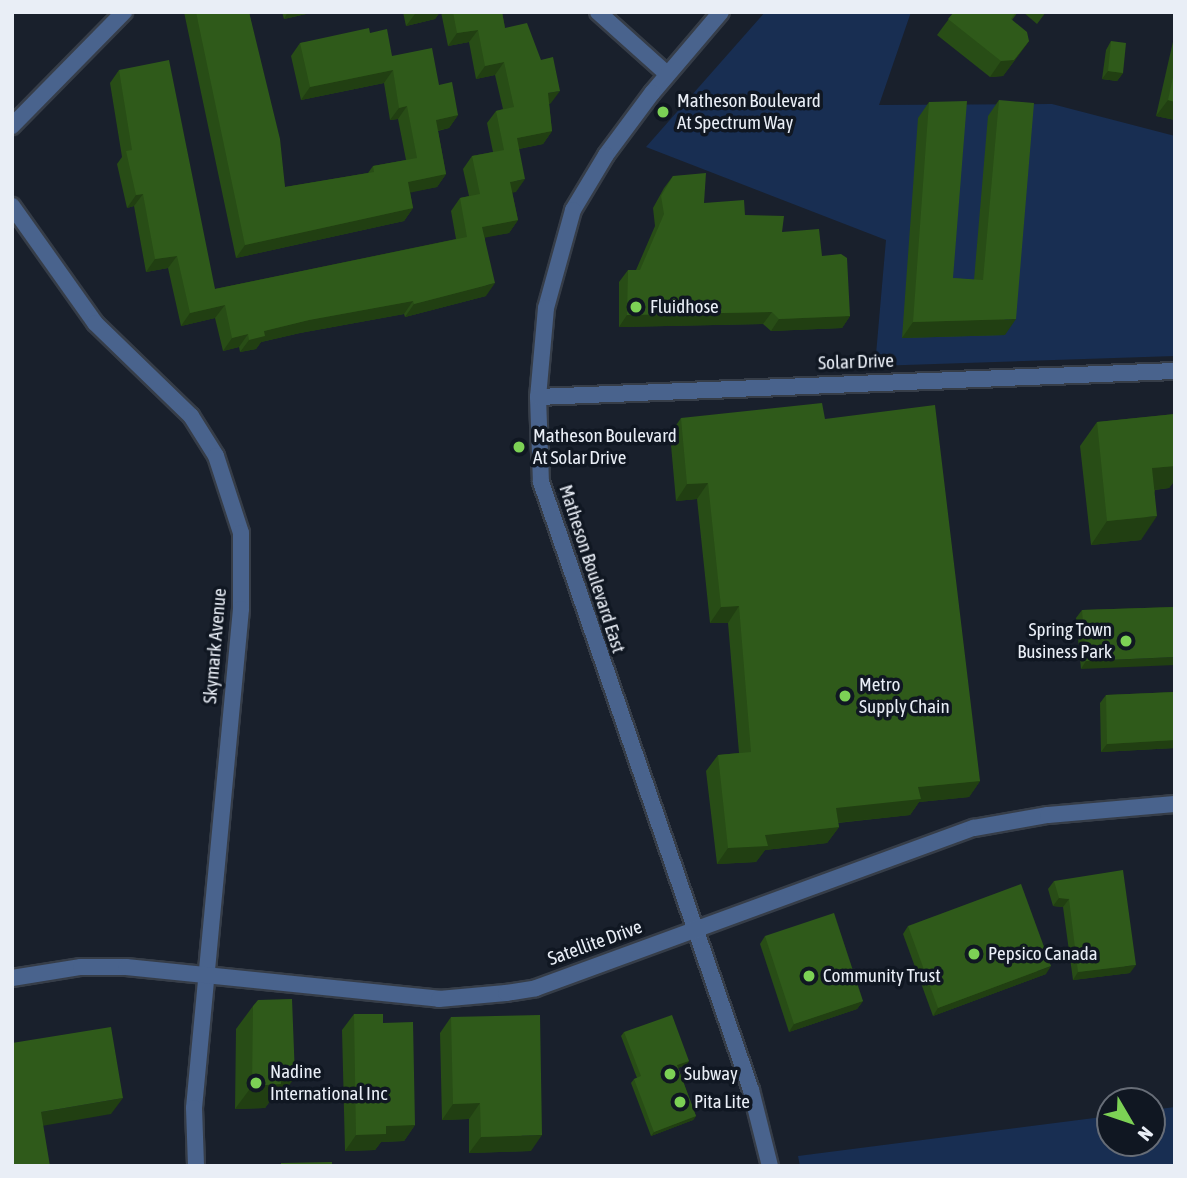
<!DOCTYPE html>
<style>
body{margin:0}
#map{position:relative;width:1187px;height:1178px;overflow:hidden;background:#19202c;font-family:"Asap Condensed",sans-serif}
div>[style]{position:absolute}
.green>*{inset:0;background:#182e52}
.roads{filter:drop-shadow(2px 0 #363d48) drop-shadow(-2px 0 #363d48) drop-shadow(0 2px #363d48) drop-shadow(0 -2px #363d48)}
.minor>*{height:16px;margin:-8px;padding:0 8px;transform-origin:8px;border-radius:8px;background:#49638d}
.wall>*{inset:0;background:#284d16}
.shaded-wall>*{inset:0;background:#213f12}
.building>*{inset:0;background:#2f5a1a}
.dots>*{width:19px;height:19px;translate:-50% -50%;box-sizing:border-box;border:4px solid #101722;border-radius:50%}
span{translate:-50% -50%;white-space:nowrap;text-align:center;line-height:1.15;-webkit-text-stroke:7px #101722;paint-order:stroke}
.poi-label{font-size:19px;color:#e9eef6}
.left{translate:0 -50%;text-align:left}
.right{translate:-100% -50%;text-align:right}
.street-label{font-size:19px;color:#e9eef6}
.frame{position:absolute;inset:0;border:14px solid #e9eef6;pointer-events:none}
.north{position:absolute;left:1096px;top:1087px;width:70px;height:70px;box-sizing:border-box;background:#101722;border:2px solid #676d77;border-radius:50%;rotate:129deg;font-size:19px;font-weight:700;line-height:28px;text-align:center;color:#e9eef6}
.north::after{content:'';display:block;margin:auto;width:24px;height:32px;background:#7cd155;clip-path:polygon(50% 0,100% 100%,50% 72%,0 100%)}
</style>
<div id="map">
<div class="green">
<i style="clip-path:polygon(765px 12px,911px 12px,879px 105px,1052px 104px,1175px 136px,1175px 356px,875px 366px,886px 240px,646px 147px)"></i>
<i style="clip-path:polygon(1175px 1107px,1175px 1166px,800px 1166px,798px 1156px,1110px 1116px,1110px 1143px,1152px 1143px,1152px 1110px)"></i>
</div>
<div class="roads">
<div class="minor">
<i style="left:598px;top:12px;width:93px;rotate:41.9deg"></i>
<i style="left:721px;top:12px;width:106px;rotate:130.4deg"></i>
<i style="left:652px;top:93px;width:77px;rotate:126.6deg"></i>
<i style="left:606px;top:155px;width:64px;rotate:121deg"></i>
<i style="left:573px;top:210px;width:102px;rotate:105.4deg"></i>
<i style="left:546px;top:308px;width:89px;rotate:95.1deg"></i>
<i style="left:538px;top:397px;width:85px;rotate:88deg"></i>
<i style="left:541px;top:482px;width:643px;rotate:70.95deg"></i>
<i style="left:751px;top:1090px;width:78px;rotate:76deg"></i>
<i style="left:12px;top:126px;width:160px;rotate:-45.5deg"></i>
<i style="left:12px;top:206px;width:143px;rotate:54.6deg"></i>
<i style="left:95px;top:323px;width:134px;rotate:44.1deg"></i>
<i style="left:191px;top:416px;width:47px;rotate:58deg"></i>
<i style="left:216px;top:456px;width:81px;rotate:72deg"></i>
<i style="left:241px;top:533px;width:76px;rotate:90deg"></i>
<i style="left:241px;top:609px;width:501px;rotate:95.38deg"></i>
<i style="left:194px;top:1108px;width:58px;rotate:88deg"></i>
<i style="left:538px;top:397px;width:638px;rotate:-2.34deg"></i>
<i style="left:12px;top:978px;width:70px;rotate:-9.1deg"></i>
<i style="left:81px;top:967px;width:45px"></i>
<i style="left:126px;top:967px;width:315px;rotate:5.8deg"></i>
<i style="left:439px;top:999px;width:67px;rotate:-5.1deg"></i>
<i style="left:506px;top:993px;width:30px;rotate:-9deg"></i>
<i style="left:536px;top:988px;width:466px;rotate:-20.1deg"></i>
<i style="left:974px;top:828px;width:75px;rotate:-10deg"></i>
<i style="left:1048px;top:815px;width:127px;rotate:-5deg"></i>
</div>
</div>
<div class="wall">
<i style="clip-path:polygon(184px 12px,249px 12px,285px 187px,368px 173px,373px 166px,406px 160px,398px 119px,390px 120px,384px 83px,301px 100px,291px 56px,300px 43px,370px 33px,392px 56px,439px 85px,458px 115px,449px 128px,438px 131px,446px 174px,437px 187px,410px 192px,413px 208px,404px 221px,236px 258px)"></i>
<i style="clip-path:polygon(282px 12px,315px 12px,284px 19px)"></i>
<i style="clip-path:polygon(403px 12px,440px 12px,435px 19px,406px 26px)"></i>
<i style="clip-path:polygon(441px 12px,502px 12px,505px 28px,551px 103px,549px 104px,552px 131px,543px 144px,519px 149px,516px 192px,512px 192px,518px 220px,509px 233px,485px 237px,486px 296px,405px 317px,404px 314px,300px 333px,261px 342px,256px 349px,240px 352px,239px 347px,223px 351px,215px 318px,181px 326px,168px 268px,146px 272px,134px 206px,127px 208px,117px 164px,122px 157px,110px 83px,119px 70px,215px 289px,456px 239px,451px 211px,460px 198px,469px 196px,463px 169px,472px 156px,493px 152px,487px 123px,496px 111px,503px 109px,495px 75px,476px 79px,469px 42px,448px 46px)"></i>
<i style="clip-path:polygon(954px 12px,1018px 12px,1012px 20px,1029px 41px,1003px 76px,990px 77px,937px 35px)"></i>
<i style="clip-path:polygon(1023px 12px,1046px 12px,1037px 24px)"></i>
<i style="clip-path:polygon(1175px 33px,1175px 120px,1156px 116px)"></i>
<i style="clip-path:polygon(1111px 41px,1123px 73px,1117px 81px,1102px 79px,1106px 50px)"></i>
<i style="clip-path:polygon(999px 100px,1005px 335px,902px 338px,918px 118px,929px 102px,953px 278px,974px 280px,988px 116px)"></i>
<i style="clip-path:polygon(673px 176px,704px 203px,745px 215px,782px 232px,822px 256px,850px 316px,842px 328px,771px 331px,763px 324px,619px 327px,619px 282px,628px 270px,636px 270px,655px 226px,653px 208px,664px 188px)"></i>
<i style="clip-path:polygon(1175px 414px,1175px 480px,1169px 488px,1155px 490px,1141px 540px,1091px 545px,1080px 446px,1097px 422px)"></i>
<i style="clip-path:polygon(681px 418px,825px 419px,980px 781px,969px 797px,919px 802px,910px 815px,838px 823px,839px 827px,827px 843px,765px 850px,756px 862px,717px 864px,706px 771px,718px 755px,739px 753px,728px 623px,710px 623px,697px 499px,676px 501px,670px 434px)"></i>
<i style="clip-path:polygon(1175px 607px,1081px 669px,1076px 618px,1082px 610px)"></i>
<i style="clip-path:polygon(1175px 692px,1175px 748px,1101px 752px,1100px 703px,1106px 695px)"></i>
<i style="clip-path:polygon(1054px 881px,1130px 973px,1073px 980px,1063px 907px,1053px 906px,1048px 889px)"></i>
<i style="clip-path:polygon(908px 926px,1046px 974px,933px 1016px,903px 934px)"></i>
<i style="clip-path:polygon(765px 936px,863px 1001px,857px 1009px,789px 1032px,760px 944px)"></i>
<i style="clip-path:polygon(253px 1006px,279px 1100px,270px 1101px,265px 1108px,235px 1109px,236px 1029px)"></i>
<i style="clip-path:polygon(354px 1014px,383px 1023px,415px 1125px,404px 1141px,381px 1142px,375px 1150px,345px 1151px,342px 1030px)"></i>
<i style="clip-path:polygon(451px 1017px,531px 1151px,469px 1153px,469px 1119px,442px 1120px,440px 1033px)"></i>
<i style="clip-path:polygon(624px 1032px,689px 1061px,686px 1065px,678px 1068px,696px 1116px,693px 1120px,651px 1136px,631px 1083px,634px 1079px,637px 1078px,621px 1036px)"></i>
</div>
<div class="shaded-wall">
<i style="clip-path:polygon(288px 12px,315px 12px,284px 19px)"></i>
<i style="clip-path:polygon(420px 12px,440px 12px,435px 19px,406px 26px,415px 14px)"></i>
<i style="clip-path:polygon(478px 30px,469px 42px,448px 46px,457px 33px)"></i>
<i style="clip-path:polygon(1029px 41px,1003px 76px,990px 77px,1001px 61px)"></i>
<i style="clip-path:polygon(504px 62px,495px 75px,476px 79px,485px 66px)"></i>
<i style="clip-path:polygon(393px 70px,384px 83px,301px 100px,310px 87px)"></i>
<i style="clip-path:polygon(1108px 71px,1123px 73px,1117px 81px,1102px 79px)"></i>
<i style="clip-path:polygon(560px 91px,551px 103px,539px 106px,548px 93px)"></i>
<i style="clip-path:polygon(1168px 100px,1175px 102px,1175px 120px,1156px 116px)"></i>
<i style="clip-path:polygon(407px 106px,398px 119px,390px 120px,399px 108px)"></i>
<i style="clip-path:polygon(458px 115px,449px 128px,427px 133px,436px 120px)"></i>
<i style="clip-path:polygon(552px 131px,543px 144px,508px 151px,517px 138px)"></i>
<i style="clip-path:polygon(446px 174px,437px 187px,399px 195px,408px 182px)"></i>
<i style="clip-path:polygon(525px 179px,516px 192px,501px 195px,510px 182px)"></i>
<i style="clip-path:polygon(143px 194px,134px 206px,127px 208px,136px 195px)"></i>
<i style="clip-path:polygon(413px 208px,404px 221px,236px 258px,245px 245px)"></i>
<i style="clip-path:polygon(518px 220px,509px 233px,473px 240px,482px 227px)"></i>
<i style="clip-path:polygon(177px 256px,168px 268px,146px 272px,155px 259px)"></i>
<i style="clip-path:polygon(495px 283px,486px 296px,405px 317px,414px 304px)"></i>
<i style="clip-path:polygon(413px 301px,404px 314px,300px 333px,261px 342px,256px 349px,240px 352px,249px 340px,264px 331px,309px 320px)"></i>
<i style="clip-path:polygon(225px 305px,215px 318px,181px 326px,190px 313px)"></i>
<i style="clip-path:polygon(772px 312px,763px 324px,619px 327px,627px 315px)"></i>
<i style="clip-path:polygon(850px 316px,842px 328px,771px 331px,779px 319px)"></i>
<i style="clip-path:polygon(1016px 319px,1005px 335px,902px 338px,913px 322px)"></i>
<i style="clip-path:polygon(248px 334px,239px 347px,223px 351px,232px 338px)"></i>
<i style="clip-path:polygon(1175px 466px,1175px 480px,1169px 488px,1136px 492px,1152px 468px)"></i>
<i style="clip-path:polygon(708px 483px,697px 499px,676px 501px,687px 484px)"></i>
<i style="clip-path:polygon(1157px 516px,1141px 540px,1091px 545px,1107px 521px)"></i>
<i style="clip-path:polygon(739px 606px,728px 623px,710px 623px,721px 607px)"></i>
<i style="clip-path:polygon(1175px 657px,1175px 665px,1081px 669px,1086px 661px)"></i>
<i style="clip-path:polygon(1175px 740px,1175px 748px,1101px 752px,1107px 744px)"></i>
<i style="clip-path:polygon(980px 781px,969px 797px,919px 802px,910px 815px,825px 824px,836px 808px,918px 787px)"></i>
<i style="clip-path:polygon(839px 827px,827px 843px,765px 850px,756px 862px,717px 864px,728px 848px,765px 835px)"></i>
<i style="clip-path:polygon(1059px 898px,1069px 899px,1063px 907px,1053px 906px)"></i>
<i style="clip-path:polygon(1136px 965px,1130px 973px,1073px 980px,1078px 972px)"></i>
<i style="clip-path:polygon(1051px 966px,1046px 974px,933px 1016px,938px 1008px)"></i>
<i style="clip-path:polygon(863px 1001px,857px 1009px,789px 1032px,794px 1024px)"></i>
<i style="clip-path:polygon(689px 1061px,686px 1065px,674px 1069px,677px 1065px)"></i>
<i style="clip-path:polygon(281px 1077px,295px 1077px,279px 1100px,270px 1101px,265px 1108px,235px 1109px,252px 1086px)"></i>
<i style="clip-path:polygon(123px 1098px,111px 1114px,30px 1128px,41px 1112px)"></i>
<i style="clip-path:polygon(480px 1103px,469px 1119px,442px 1120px,453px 1104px)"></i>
<i style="clip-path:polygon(696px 1116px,693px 1120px,651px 1136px,654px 1132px)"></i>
<i style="clip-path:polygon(415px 1125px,404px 1141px,381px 1142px,375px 1150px,345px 1151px,356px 1135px,386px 1126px)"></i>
<i style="clip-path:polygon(542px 1135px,531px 1151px,469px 1153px,481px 1137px)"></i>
</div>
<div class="building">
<i style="clip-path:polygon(196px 12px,249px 12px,280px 139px,285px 187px,374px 172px,373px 166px,417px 158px,407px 106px,399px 108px,393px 70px,310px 87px,300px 43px,369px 28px,370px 33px,387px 29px,392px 56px,432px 48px,439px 85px,452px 82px,458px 115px,436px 120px,446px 174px,408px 182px,413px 208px,245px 245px)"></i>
<i style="clip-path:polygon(453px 12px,502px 12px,505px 28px,527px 23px,541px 60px,553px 57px,560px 91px,548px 93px,552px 131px,517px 138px,525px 179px,510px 182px,518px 220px,482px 227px,495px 283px,414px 304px,413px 301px,309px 320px,264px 331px,265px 336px,249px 340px,248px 334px,232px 338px,225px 305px,190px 313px,177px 256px,155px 259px,143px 194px,136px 195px,126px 151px,132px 150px,119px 70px,169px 60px,215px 289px,467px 237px,460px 198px,480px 194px,472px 156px,504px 150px,496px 111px,514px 107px,504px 62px,485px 66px,478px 30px,457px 33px)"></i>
<i style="clip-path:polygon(954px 12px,1016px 12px,1011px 19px,1027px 32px,1029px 41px,1014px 60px,1001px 61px,948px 19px)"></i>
<i style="clip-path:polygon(1111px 41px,1126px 43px,1123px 73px,1108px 71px)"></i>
<i style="clip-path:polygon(1175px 68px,1175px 102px,1168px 100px)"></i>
<i style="clip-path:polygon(999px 100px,1034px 103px,1016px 319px,913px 322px,929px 102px,967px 101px,953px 278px,983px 280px)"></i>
<i style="clip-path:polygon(706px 173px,704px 203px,744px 200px,745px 215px,784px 216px,782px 232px,819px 229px,822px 256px,841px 254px,847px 258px,850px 316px,779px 319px,772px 312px,627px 315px,628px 270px,640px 270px,664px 214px,661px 196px,673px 176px)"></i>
<i style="clip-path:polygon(822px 403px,825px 419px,935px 405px,980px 781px,918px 787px,921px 799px,836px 808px,839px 827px,765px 835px,768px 846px,728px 848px,718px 755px,751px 752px,739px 606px,721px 607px,708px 483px,687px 484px,681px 418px)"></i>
<i style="clip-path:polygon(1175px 414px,1175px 466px,1152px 468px,1157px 516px,1107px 521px,1097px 422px)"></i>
<i style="clip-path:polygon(1175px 607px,1175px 657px,1086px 661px,1082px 610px)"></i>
<i style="clip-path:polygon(1175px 692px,1175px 740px,1107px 744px,1106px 695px)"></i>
<i style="clip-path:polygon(1123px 870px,1136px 965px,1078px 972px,1069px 899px,1059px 898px,1054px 881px)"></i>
<i style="clip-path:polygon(1021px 884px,1051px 966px,938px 1008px,908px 926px)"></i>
<i style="clip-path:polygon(834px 913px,863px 1001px,794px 1024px,765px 936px)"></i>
<i style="clip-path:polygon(292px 999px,295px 1077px,281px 1077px,281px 1084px,252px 1086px,253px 1006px,258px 1000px)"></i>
<i style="clip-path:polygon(354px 1014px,383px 1014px,383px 1023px,413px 1022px,415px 1125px,386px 1126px,386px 1134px,356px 1135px)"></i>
<i style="clip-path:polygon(540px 1015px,542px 1135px,481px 1137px,480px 1103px,453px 1104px,451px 1017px)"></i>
<i style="clip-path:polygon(672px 1015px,689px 1061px,677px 1065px,696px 1116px,654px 1132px,634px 1079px,641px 1076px,624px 1032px)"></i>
<i style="clip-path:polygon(111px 1027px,123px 1098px,41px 1112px,50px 1166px,12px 1166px,12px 1043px)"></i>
<i style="clip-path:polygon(332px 1162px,332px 1166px,281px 1166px,281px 1163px)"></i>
</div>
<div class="dots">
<i style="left:663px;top:112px;background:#7cd155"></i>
<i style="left:636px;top:307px;background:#7cd155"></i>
<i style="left:519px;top:447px;background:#7cd155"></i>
<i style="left:1126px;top:641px;background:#7cd155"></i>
<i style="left:845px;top:696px;background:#7cd155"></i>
<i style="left:974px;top:954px;background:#7cd155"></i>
<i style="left:809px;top:976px;background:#7cd155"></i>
<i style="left:670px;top:1074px;background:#7cd155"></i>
<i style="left:256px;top:1083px;background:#7cd155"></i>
<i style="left:680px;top:1102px;background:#7cd155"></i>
</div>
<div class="poi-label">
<span class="left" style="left:677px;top:112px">Matheson Boulevard<br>At Spectrum Way</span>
<span class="left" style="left:650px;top:307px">Fluidhose</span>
<span class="left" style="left:533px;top:447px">Matheson Boulevard<br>At Solar Drive</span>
<span class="right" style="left:1112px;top:641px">Spring Town<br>Business Park</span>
<span class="left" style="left:859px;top:696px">Metro<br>Supply Chain</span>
<span class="left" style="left:988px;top:954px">Pepsico Canada</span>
<span class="left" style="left:823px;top:976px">Community Trust</span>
<span class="left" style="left:270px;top:1083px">Nadine<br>International Inc</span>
<span class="left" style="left:684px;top:1074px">Subway</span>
<span class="left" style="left:694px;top:1102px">Pita Lite</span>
</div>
<div class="street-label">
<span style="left:856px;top:362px;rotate:-2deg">Solar Drive</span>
<span style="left:592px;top:569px;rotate:72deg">Matheson Boulevard East</span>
<span style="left:215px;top:646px;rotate:-85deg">Skymark Avenue</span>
<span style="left:595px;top:943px;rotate:-20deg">Satellite Drive</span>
</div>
<div class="frame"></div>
<div class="north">N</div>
</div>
